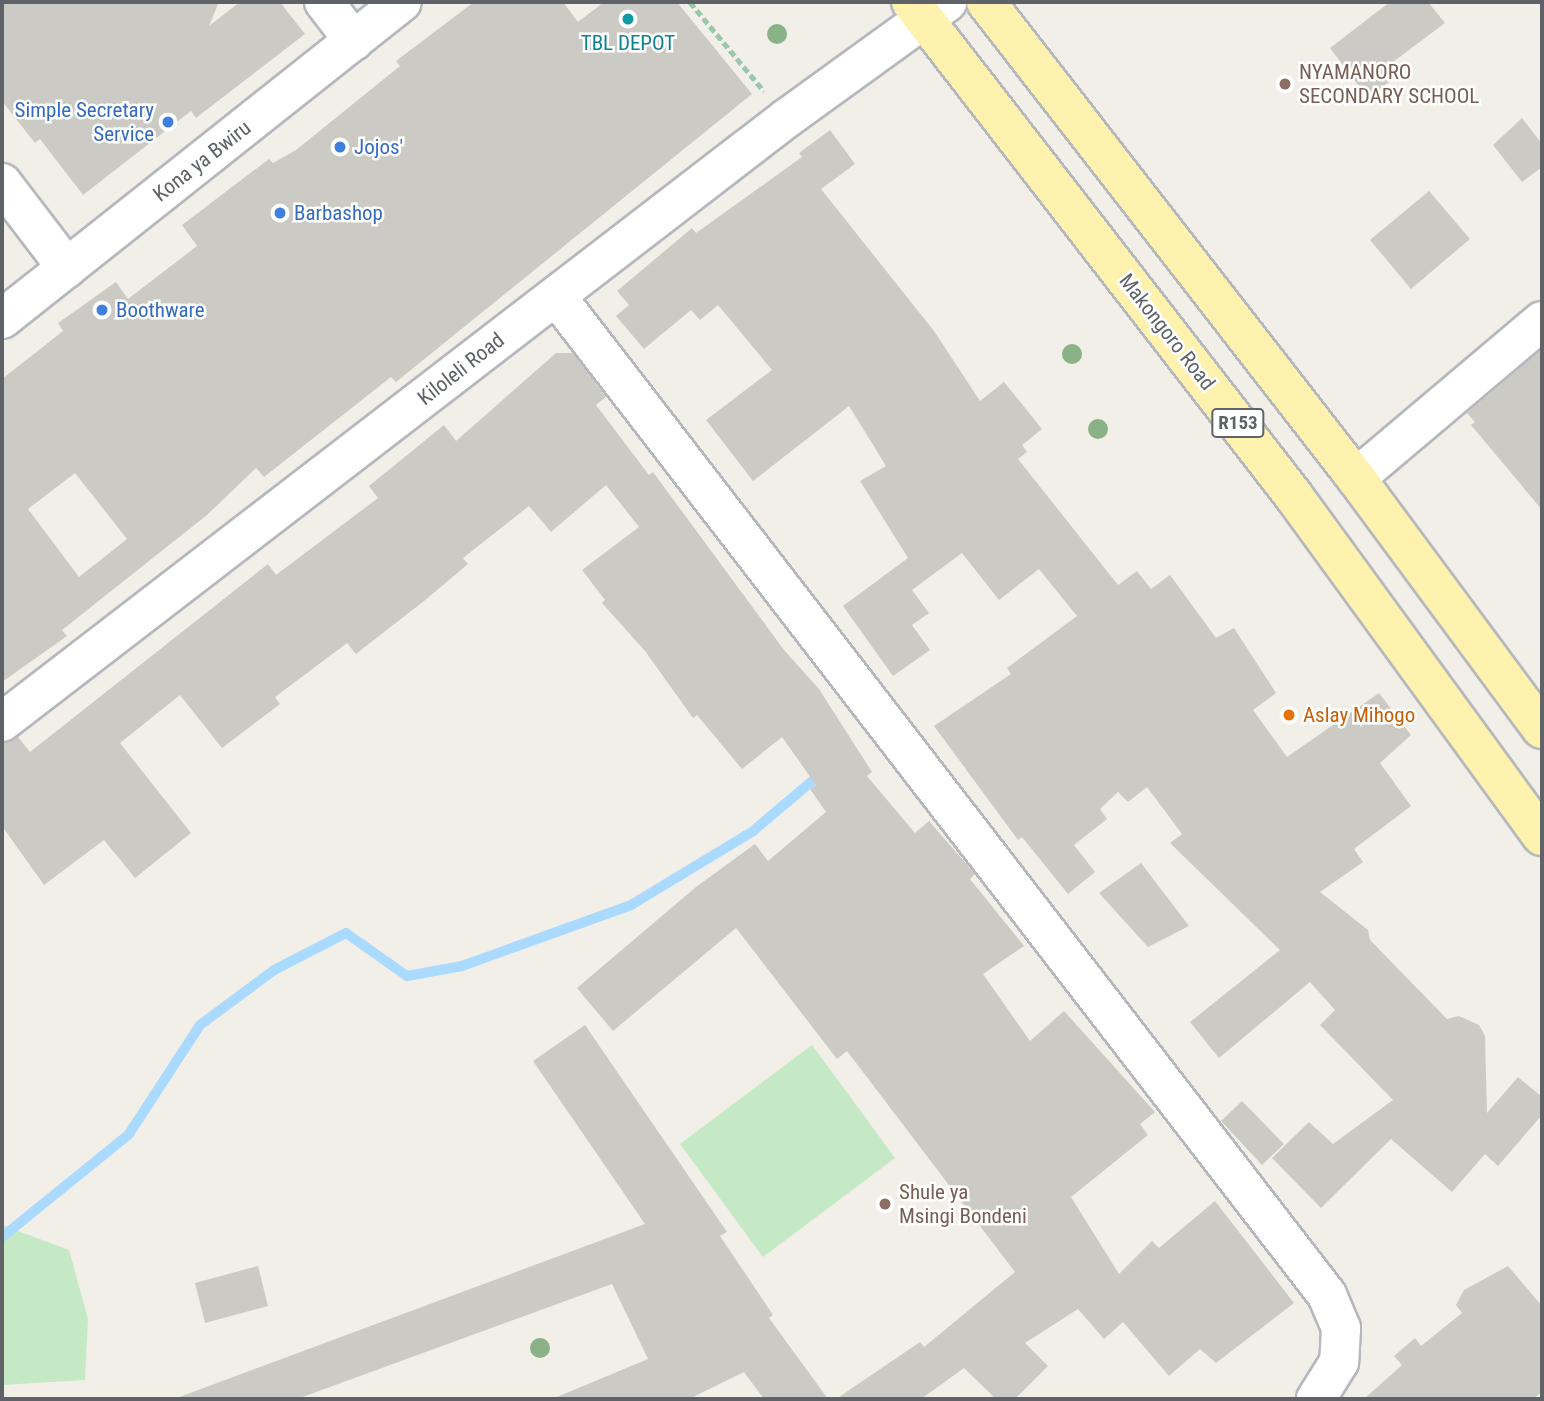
<!DOCTYPE html>
<style>
body{margin:0}
#map{position:relative;width:1544px;height:1401px;overflow:hidden;background:#f1efe8;font-family:"Roboto Condensed",sans-serif}
div>[style]{position:absolute}
.green>*{inset:0;background:#c5e8c5}
.stream>*{height:10px;margin:-5px;padding:0 5px;transform-origin:5px;border-radius:5px;background:#aadaff}
.building>*{inset:0;background:#cccac5}
.path>*{height:4.5px;margin-top:-2.25px;transform-origin:0;background:repeating-linear-gradient(90deg,#9cc7a9 0 7px,transparent 0 10.5px)}
.roads{filter:drop-shadow(2px 0 #b5b8bc) drop-shadow(-2px 0 #b5b8bc) drop-shadow(0 2px #b5b8bc) drop-shadow(0 -2px #b5b8bc)}
.minor>*{height:38px;margin:-19px;padding:0 19px;transform-origin:19px;border-radius:19px;background:#fff}
.tertiary>*{height:38px;margin:-19px;padding:0 19px;transform-origin:19px;border-radius:19px;background:#fff}
.secondary>*{height:38px;margin:-19px;padding:0 19px;transform-origin:19px;border-radius:19px;background:#fff}
.primary>*{height:38px;margin:-19px;padding:0 19px;transform-origin:19px;border-radius:19px;background:#fff2af}
.trees>*{width:20px;height:20px;margin:-10px;border-radius:50%;background:#89b387}
.dots>*{width:19px;height:19px;translate:-50% -50%;box-sizing:border-box;border:4px solid #fff;border-radius:50%}
span{translate:-50% -50%;white-space:nowrap;text-align:center;line-height:1.15;-webkit-text-stroke:5px #fff;paint-order:stroke}
.shield-label span{padding:2px 5px;background:#fff;border:2px solid;border-radius:5px;-webkit-text-stroke-width:0}
.shield-label{font-size:19px;color:#5f6368;font-weight:700}
.culture-label{font-size:21px;color:#0d838f}
.education-label{font-size:21px;color:#785e54}
.left{translate:0 -50%;text-align:left}
.shop-label{font-size:21px;color:#366cbe}
.right{translate:-100% -50%;text-align:right}
.street-label{font-size:21px;color:#5f6368}
.food-label{font-size:21px;color:#c56008}
.frame{position:absolute;inset:0;border:4px solid #5f6368;pointer-events:none}
</style>
<div id="map">
<div class="green">
<i style="clip-path:polygon(812px 1045px,895px 1158px,763px 1257px,680px 1144px)"></i>
<i style="clip-path:polygon(2px 1225px,69px 1250px,88px 1319px,85px 1380px,2px 1385px)"></i>
</div>
<div class="stream">
<i style="left:2px;top:1237px;width:164px;rotate:-39deg"></i>
<i style="left:129px;top:1134px;width:130px;rotate:-56.9deg"></i>
<i style="left:200px;top:1025px;width:92px;rotate:-36.6deg"></i>
<i style="left:274px;top:970px;width:81px;rotate:-27.2deg"></i>
<i style="left:346px;top:933px;width:75px;rotate:35.2deg"></i>
<i style="left:407px;top:976px;width:56px;rotate:-10.3deg"></i>
<i style="left:462px;top:966px;width:180px;rotate:-19.8deg"></i>
<i style="left:631px;top:905px;width:143px;rotate:-31.2deg"></i>
<i style="left:753px;top:831px;width:93px;rotate:-40.2deg"></i>
</div>
<div class="building">
<i style="clip-path:polygon(2px 2px,219px 2px,209px 26px,240px 2px,280px 2px,305px 34px,196px 118px,191px 111px,83px 195px,40px 139px,35px 143px,2px 101px)"></i>
<i style="clip-path:polygon(evenodd,474px 2px,563px 2px,578px 22px,604px 2px,677px 2px,752px 94px,396px 382px,391px 377px,264px 477px,256px 468px,207px 515px,62px 630px,67px 636px,2px 682px,2px 379px,63px 331px,58px 323px,116px 282px,128px 299px,197px 246px,182px 225px,269px 159px,273px 163px,296px 150px,400px 66px,396px 61px,474px 2px,75px 473px,127px 539px,79px 577px,28px 509px,75px 473px)"></i>
<i style="clip-path:polygon(1390px 2px,1428px 2px,1445px 23px,1389px 65px,1397px 76px,1368px 98px,1330px 48px)"></i>
<i style="clip-path:polygon(1522px 118px,1542px 144px,1542px 167px,1522px 182px,1493px 145px)"></i>
<i style="clip-path:polygon(830px 130px,855px 164px,821px 189px,934px 331px,980px 401px,1004px 382px,1042px 429px,1022px 445px,1027px 452px,1018px 459px,1118px 585px,1137px 571px,1151px 589px,1170px 575px,1216px 638px,1234px 628px,1276px 693px,1253px 710px,1287px 757px,1379px 693px,1411px 735px,1380px 763px,1411px 806px,1354px 849px,1363px 862px,1320px 892px,1368px 930px,1370px 940px,1447px 1019px,1459px 1016px,1479px 1025px,1485px 1036px,1487px 1113px,1518px 1077px,1542px 1097px,1542px 1115px,1498px 1166px,1485px 1154px,1452px 1192px,1391px 1139px,1321px 1208px,1272px 1158px,1309px 1122px,1333px 1144px,1393px 1100px,1320px 1025px,1335px 1010px,1310px 982px,1219px 1058px,1190px 1022px,1280px 950px,1170px 843px,1182px 834px,1147px 787px,1128px 802px,1118px 792px,1100px 809px,1107px 819px,1074px 845px,1095px 872px,1068px 894px,1022px 837px,1018px 840px,934px 726px,1011px 674px,1007px 668px,1077px 616px,1039px 569px,999px 600px,962px 553px,912px 590px,929px 613px,912px 625px,930px 650px,893px 676px,843px 606px,908px 558px,860px 481px,886px 466px,849px 406px,753px 481px,706px 420px,772px 370px,718px 305px,700px 320px,691px 310px,644px 349px,616px 316px,629px 305px,617px 291px,692px 228px,696px 233px,802px 157px,799px 153px)"></i>
<i style="clip-path:polygon(1429px 191px,1470px 239px,1411px 289px,1370px 240px)"></i>
<i style="clip-path:polygon(1542px 349px,1542px 510px,1471px 425px,1475px 422px,1467px 413px)"></i>
<i style="clip-path:polygon(556px 353px,573px 353px,606px 397px,596px 405px,649px 475px,653px 472px,784px 650px,819px 689px,872px 772px,867px 776px,915px 833px,929px 821px,975px 874px,970px 879px,1024px 946px,983px 974px,1030px 1041px,1064px 1011px,1155px 1112px,1140px 1124px,1148px 1135px,1071px 1197px,1119px 1274px,1152px 1241px,1159px 1248px,1215px 1201px,1294px 1303px,1216px 1363px,1200px 1349px,1169px 1376px,1123px 1322px,1104px 1339px,1078px 1309px,1025px 1343px,1048px 1366px,1015px 1399px,996px 1399px,964px 1368px,921px 1399px,836px 1399px,920px 1342px,924px 1347px,1015px 1272px,847px 1051px,837px 1059px,736px 928px,613px 1031px,577px 988px,696px 887px,755px 844px,768px 861px,826px 812px,810px 789px,816px 785px,782px 737px,742px 769px,697px 715px,693px 718px,645px 651px,602px 603px,605px 600px,582px 570px,639px 527px,606px 485px,551px 532px,529px 506px,463px 558px,468px 564px,424px 601px,356px 654px,347px 643px,275px 697px,280px 704px,222px 748px,180px 695px,120px 743px,191px 833px,135px 878px,104px 840px,44px 885px,2px 826px,2px 743px,18px 737px,30px 752px,268px 564px,276px 575px,378px 498px,369px 486px,444px 425px,456px 441px)"></i>
<i style="clip-path:polygon(1141px 863px,1189px 926px,1148px 947px,1099px 893px)"></i>
<i style="clip-path:polygon(585px 1025px,727px 1232px,720px 1236px,773px 1315px,769px 1318px,828px 1399px,764px 1399px,744px 1372px,689px 1399px,552px 1399px,648px 1359px,612px 1284px,297px 1399px,174px 1399px,645px 1224px,533px 1061px)"></i>
<i style="clip-path:polygon(1242px 1101px,1284px 1144px,1262px 1165px,1221px 1121px)"></i>
<i style="clip-path:polygon(258px 1266px,268px 1306px,205px 1323px,195px 1283px)"></i>
<i style="clip-path:polygon(1508px 1266px,1542px 1306px,1542px 1392px,1533px 1399px,1364px 1399px,1402px 1365px,1394px 1356px,1415px 1338px,1421px 1346px,1462px 1313px,1456px 1305px,1464px 1290px)"></i>
</div>
<div class="path">
<i style="left:690px;top:2px;width:116px;rotate:50.3deg"></i>
</div>
<div class="roads">
<div class="minor">
<i style="left:2px;top:183px;width:107px;rotate:52.6deg"></i>
<i style="left:556px;top:296px;width:1262px;rotate:52.34deg"></i>
<i style="left:1327px;top:1295px;width:36px;rotate:67deg"></i>
<i style="left:1341px;top:1328px;width:34px;rotate:93deg"></i>
<i style="left:1339px;top:1362px;width:44px;rotate:121.9deg"></i>
<i style="left:1356px;top:478px;width:243px;rotate:-40.2deg"></i>
</div>
<div class="tertiary">
<i style="left:324px;top:2px;width:49px;rotate:52.4deg"></i>
<i style="left:2px;top:319px;width:510px;rotate:-38.4deg"></i>
</div>
<div class="secondary">
<i style="left:2px;top:722px;width:990px;rotate:-37.58deg"></i>
<i style="left:787px;top:118px;width:198px;rotate:-35.9deg"></i>
</div>
<div class="primary">
<i style="left:911px;top:2px;width:624px;rotate:52.23deg"></i>
<i style="left:1293px;top:495px;width:422px;rotate:53.9deg"></i>
<i style="left:986px;top:2px;width:603px;rotate:52.14deg"></i>
<i style="left:1356px;top:478px;width:312px;rotate:53.5deg"></i>
</div>
</div>
<div class="trees">
<i style="left:777px;top:34px"></i>
<i style="left:1072px;top:354px"></i>
<i style="left:1098px;top:429px"></i>
<i style="left:540px;top:1348px"></i>
</div>
<div class="dots">
<i style="left:628px;top:19px;background:#0f9aa8"></i>
<i style="left:1285px;top:84px;background:#8d6e63"></i>
<i style="left:168px;top:122px;background:#3f7fe0"></i>
<i style="left:340px;top:147px;background:#3f7fe0"></i>
<i style="left:280px;top:213px;background:#3f7fe0"></i>
<i style="left:102px;top:310px;background:#3f7fe0"></i>
<i style="left:1289px;top:715px;background:#e8710a"></i>
<i style="left:885px;top:1204px;background:#8d6e63"></i>
</div>
<div class="shield-label">
<span style="left:1238px;top:423px">R153</span>
</div>
<div class="culture-label">
<span style="left:628px;top:43px">TBL DEPOT</span>
</div>
<div class="education-label">
<span class="left" style="left:1299px;top:84px">NYAMANORO<br>SECONDARY SCHOOL</span>
<span class="left" style="left:899px;top:1204px">Shule ya<br>Msingi Bondeni</span>
</div>
<div class="shop-label">
<span class="right" style="left:154px;top:122px">Simple Secretary<br>Service</span>
<span class="left" style="left:354px;top:147px">Jojos'</span>
<span class="left" style="left:294px;top:213px">Barbashop</span>
<span class="left" style="left:116px;top:310px">Boothware</span>
</div>
<div class="street-label">
<span style="left:202px;top:161px;rotate:-38deg">Kona ya Bwiru</span>
<span style="left:1167px;top:332px;rotate:52deg">Makongoro Road</span>
<span style="left:461px;top:369px;rotate:-38deg">Kiloleli Road</span>
</div>
<div class="food-label">
<span class="left" style="left:1303px;top:715px">Aslay Mihogo</span>
</div>
<div class="frame"></div>
</div>
